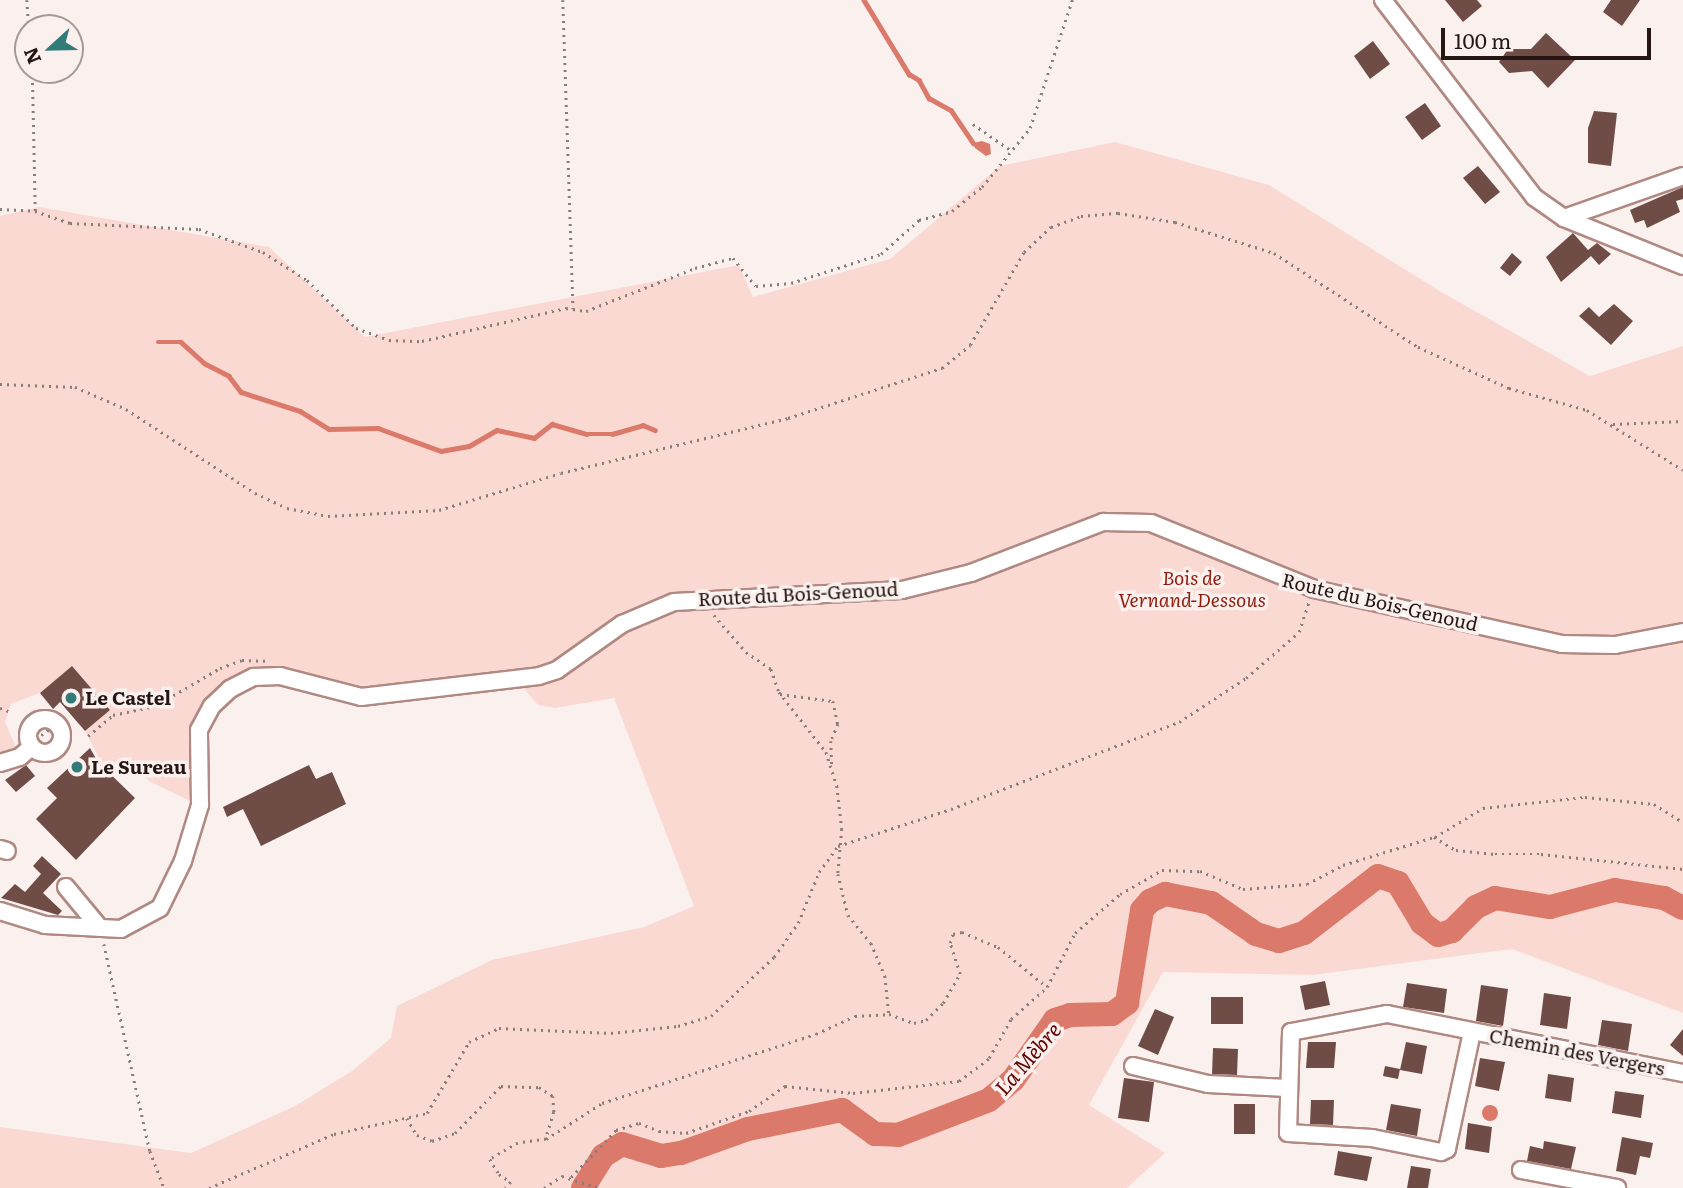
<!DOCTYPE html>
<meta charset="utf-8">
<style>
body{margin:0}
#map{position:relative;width:1683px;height:1188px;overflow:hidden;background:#faf1ef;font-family:Literata,serif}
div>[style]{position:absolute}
.green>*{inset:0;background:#fbd9d3}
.water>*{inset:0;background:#db7a6a}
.round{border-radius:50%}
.stream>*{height:4.5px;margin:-2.25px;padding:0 2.25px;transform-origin:2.25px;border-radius:2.25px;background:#db7a6a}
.river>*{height:24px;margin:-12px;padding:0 12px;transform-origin:12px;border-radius:12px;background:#db7a6a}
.building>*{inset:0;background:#6f4d46}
.path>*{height:2.5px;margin-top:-1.25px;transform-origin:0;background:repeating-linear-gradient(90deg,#887c7a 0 2px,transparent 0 7px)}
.roads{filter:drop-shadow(2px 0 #b08982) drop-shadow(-2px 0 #b08982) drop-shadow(0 2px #b08982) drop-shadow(0 -2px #b08982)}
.minor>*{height:16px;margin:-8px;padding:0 8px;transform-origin:8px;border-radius:8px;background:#fff}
.minor>.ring{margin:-8px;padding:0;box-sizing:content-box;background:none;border:16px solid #fff;border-radius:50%}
.dots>*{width:19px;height:19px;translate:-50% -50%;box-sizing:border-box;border:4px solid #faf1ef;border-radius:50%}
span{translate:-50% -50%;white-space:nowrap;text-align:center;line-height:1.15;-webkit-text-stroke:7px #faf1ef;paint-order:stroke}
.park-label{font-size:19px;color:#901b0e;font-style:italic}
.street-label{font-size:19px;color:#251614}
.poi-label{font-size:19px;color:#251614;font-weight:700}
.left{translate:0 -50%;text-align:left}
.water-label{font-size:21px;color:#600400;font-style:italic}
.north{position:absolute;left:14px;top:14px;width:70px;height:70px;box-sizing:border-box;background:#faf1ef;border:2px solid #a59997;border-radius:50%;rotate:248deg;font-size:19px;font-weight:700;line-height:28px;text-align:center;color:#251614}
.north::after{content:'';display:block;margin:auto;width:24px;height:32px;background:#337b78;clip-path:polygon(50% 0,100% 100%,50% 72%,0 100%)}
.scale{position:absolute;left:1441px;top:28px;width:210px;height:32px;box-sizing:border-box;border:4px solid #251614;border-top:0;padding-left:9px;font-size:21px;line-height:24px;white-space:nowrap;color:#251614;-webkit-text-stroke:5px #faf1ef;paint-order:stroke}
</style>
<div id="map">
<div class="green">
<i style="clip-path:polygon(1115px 142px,1269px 185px,1443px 293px,1590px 376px,1683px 346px,1683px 1013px,1512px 949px,1312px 975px,1163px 972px,1089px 1105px,1165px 1153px,1127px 1188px,0 1188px,0 1127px,191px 1153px,295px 1106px,352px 1071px,391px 1038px,397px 1006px,492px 960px,644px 927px,694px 906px,614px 698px,555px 708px,538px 705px,512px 675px,361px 692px,280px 671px,208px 703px,194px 803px,149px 781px,127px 758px,105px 770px,85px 731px,109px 710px,72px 666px,40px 693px,11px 704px,5px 722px,18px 752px,0 758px,0 216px,39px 207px,269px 247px,365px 337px,739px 265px,753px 297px,890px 259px,1000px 166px)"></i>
</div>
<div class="water">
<i style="clip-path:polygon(982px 141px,990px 144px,991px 154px,986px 156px,975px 148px,973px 143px)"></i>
<i class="round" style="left:1482px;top:1105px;width:16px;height:16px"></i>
</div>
<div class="stream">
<i style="left:864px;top:0;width:87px;rotate:58.7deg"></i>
<i style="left:909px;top:74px;width:12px;rotate:31deg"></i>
<i style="left:919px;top:80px;width:21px;rotate:61deg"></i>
<i style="left:929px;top:98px;width:25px;rotate:29deg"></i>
<i style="left:951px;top:110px;width:40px;rotate:56deg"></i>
<i style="left:158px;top:342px;width:23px"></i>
<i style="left:181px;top:342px;width:31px;rotate:42deg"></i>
<i style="left:204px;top:363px;width:28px;rotate:27deg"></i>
<i style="left:229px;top:376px;width:20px;rotate:53deg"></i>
<i style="left:241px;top:392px;width:62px;rotate:17.9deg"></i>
<i style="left:300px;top:411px;width:34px;rotate:32deg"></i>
<i style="left:329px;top:429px;width:49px;rotate:-1.2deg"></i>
<i style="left:378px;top:428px;width:67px;rotate:20.1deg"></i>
<i style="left:441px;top:451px;width:28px;rotate:-10deg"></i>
<i style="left:469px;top:446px;width:32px;rotate:-30deg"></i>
<i style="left:497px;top:430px;width:38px;rotate:12deg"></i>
<i style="left:534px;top:438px;width:23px;rotate:-38deg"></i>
<i style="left:552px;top:424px;width:36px;rotate:16deg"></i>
<i style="left:587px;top:434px;width:25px"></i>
<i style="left:612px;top:434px;width:32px;rotate:-16deg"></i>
<i style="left:643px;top:425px;width:13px;rotate:23deg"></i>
</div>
<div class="river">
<i style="left:583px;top:1188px;width:38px;rotate:-58deg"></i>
<i style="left:603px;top:1156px;width:22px;rotate:-32deg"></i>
<i style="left:622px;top:1144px;width:41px;rotate:17.1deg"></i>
<i style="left:661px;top:1156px;width:20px;rotate:-9deg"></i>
<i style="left:681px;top:1153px;width:71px;rotate:-19.7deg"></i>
<i style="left:748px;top:1129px;width:96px;rotate:-11.4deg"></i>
<i style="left:842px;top:1110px;width:41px;rotate:36deg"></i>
<i style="left:875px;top:1134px;width:23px;rotate:2deg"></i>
<i style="left:898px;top:1135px;width:97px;rotate:-21deg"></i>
<i style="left:989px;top:1100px;width:31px;rotate:-40deg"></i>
<i style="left:1013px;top:1080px;width:73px;rotate:-55deg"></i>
<i style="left:1055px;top:1020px;width:16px;rotate:-18deg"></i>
<i style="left:1070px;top:1015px;width:42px;rotate:-1.4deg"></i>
<i style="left:1112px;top:1014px;width:19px;rotate:-36deg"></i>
<i style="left:1127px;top:1003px;width:94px;rotate:-80.8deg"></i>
<i style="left:1142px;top:910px;width:12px;rotate:-48deg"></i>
<i style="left:1150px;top:901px;width:17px;rotate:-25deg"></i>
<i style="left:1165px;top:894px;width:47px;rotate:11.1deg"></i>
<i style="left:1211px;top:903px;width:55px;rotate:34.6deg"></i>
<i style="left:1256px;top:934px;width:24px;rotate:17deg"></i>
<i style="left:1279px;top:941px;width:26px;rotate:-18deg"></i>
<i style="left:1304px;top:933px;width:93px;rotate:-37.6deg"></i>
<i style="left:1378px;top:876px;width:21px;rotate:19deg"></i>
<i style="left:1398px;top:883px;width:47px;rotate:59deg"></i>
<i style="left:1422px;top:923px;width:20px;rotate:37deg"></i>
<i style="left:1438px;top:935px;width:15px;rotate:-16deg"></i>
<i style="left:1452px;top:931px;width:34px;rotate:-45deg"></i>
<i style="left:1476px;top:907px;width:21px;rotate:-25deg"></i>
<i style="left:1495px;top:898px;width:56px;rotate:9.3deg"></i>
<i style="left:1550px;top:907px;width:67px;rotate:-14.7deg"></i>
<i style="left:1615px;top:890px;width:50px;rotate:9.3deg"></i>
<i style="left:1664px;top:898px;width:21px;rotate:28deg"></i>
</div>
<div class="building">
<i style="clip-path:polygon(1445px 0,1477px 0,1482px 6px,1463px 22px)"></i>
<i style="clip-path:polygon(1611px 0,1640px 0,1622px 26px,1603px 12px)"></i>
<i style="clip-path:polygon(1546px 33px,1575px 60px,1548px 88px,1532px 71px,1509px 73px,1499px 62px,1508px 49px,1531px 49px)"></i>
<i style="clip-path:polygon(1373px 41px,1390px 64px,1370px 79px,1354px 56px)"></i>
<i style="clip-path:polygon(1425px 103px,1441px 126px,1422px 140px,1405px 117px)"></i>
<i style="clip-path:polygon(1594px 111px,1617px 113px,1611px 166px,1588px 163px,1588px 128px)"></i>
<i style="clip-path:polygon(1478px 166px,1500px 192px,1485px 204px,1463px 178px)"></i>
<i style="clip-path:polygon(1683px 187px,1683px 199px,1676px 201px,1680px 212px,1647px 228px,1644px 220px,1635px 223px,1630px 210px)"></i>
<i style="clip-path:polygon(1573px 233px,1588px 250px,1597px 243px,1611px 254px,1599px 265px,1591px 256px,1561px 282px,1546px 257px)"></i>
<i style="clip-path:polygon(1512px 253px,1522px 262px,1510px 276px,1500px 268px)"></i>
<i style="clip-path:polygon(1614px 304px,1633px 321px,1611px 345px,1579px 316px,1589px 307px,1599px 317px)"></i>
<i style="clip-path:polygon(72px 666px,110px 710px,85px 731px,60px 702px,53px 709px,40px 693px)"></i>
<i style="clip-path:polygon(90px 748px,98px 762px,135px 798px,76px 860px,36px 819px,57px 798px,47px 788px)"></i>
<i style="clip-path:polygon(26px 765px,35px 776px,16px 792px,5px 780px)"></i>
<i style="clip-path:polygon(309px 765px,316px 779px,332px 772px,346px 804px,261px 846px,243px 809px,227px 817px,223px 807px)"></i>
<i style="clip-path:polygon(42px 856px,61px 874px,43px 893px,62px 911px,58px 915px,1px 898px,15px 884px,25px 892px,41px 874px,33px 866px)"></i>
<i style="clip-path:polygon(1325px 981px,1330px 1005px,1305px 1010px,1300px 986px)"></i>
<i style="clip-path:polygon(1407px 983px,1447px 989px,1444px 1013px,1403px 1007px)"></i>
<i style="clip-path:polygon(1481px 985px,1508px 989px,1503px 1026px,1476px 1021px)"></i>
<i style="clip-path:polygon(1544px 993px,1571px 997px,1567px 1029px,1540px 1025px)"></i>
<i style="clip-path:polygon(1211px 997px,1243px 997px,1243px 1024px,1211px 1024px)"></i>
<i style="clip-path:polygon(1155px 1009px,1174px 1017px,1158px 1055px,1138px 1046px)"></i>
<i style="clip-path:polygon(1602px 1020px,1632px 1024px,1628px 1051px,1598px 1045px)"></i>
<i style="clip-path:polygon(1683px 1029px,1683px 1056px,1670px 1045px)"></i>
<i style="clip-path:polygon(1308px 1042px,1336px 1042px,1334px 1068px,1306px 1068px)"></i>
<i style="clip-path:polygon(1406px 1042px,1427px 1046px,1422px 1074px,1400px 1070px)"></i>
<i style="clip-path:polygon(1213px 1048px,1238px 1049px,1237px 1075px,1212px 1074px)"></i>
<i style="clip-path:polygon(1480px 1058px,1505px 1062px,1499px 1091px,1475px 1086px)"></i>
<i style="clip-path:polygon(1385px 1066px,1400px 1069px,1398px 1079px,1383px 1076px)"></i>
<i style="clip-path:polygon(1548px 1074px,1574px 1078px,1571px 1102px,1545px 1098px)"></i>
<i style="clip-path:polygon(1124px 1078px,1154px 1082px,1149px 1122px,1118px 1118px)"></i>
<i style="clip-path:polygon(1615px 1091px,1644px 1095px,1641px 1118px,1612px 1113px)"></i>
<i style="clip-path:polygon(1311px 1100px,1334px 1100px,1333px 1125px,1310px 1124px)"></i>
<i style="clip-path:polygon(1234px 1104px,1255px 1104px,1255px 1134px,1234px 1134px)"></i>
<i style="clip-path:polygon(1391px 1104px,1421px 1109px,1417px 1136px,1386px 1130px)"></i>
<i style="clip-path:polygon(1468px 1123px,1492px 1127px,1489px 1153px,1465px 1149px)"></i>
<i style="clip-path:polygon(1622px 1137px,1653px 1143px,1650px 1158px,1640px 1156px,1636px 1175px,1616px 1171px)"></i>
<i style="clip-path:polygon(1544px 1141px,1576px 1147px,1571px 1169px,1527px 1161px,1530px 1146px,1543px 1149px)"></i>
<i style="clip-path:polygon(1338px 1151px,1372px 1157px,1367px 1181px,1334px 1175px)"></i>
<i style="clip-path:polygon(1411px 1166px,1431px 1169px,1428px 1188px,1407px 1188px)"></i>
</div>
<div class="path">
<i style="left:27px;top:0;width:28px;rotate:86deg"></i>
<i style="left:563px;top:0;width:309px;rotate:88.1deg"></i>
<i style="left:973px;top:124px;width:47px;rotate:34.7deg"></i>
<i style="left:0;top:209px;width:35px;rotate:3deg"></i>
<i style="left:35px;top:211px;width:141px;rotate:-91.2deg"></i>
<i style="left:35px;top:211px;width:37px;rotate:19deg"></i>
<i style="left:70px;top:223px;width:129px;rotate:2.7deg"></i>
<i style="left:199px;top:229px;width:68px;rotate:19.8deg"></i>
<i style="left:263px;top:252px;width:52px;rotate:32.5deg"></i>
<i style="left:307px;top:280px;width:69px;rotate:44.4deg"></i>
<i style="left:356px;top:328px;width:35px;rotate:20deg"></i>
<i style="left:389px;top:340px;width:33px;rotate:2deg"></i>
<i style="left:422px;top:341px;width:148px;rotate:-12.9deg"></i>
<i style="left:566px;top:308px;width:20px;rotate:9deg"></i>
<i style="left:586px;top:311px;width:117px;rotate:-21.5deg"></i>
<i style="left:695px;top:268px;width:39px;rotate:-15deg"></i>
<i style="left:733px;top:258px;width:36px;rotate:51deg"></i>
<i style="left:756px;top:286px;width:35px;rotate:-5deg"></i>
<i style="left:791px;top:283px;width:95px;rotate:-17.9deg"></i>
<i style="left:881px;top:254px;width:51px;rotate:-41.8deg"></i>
<i style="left:919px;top:220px;width:34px;rotate:-15deg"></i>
<i style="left:952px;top:211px;width:38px;rotate:-39deg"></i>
<i style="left:982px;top:187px;width:76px;rotate:-50.9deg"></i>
<i style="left:1030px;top:128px;width:135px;rotate:-71.8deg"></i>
<i style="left:0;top:384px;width:75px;rotate:2.3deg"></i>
<i style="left:75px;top:387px;width:56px;rotate:23.3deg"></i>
<i style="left:126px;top:409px;width:154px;rotate:33.1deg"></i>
<i style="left:255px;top:493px;width:35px;rotate:25deg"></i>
<i style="left:287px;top:508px;width:42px;rotate:11deg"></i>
<i style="left:328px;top:516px;width:111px;rotate:-3.1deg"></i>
<i style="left:439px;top:510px;width:127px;rotate:-16.9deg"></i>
<i style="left:561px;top:473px;width:234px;rotate:-13.6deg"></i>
<i style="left:788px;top:418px;width:162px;rotate:-18deg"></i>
<i style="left:942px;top:368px;width:36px;rotate:-39deg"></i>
<i style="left:970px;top:345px;width:108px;rotate:-59.9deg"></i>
<i style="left:1024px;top:252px;width:37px;rotate:-43deg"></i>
<i style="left:1051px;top:227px;width:32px;rotate:-20deg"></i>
<i style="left:1081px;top:216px;width:37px;rotate:-5deg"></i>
<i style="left:1118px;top:213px;width:58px;rotate:9deg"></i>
<i style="left:1175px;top:222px;width:104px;rotate:17.4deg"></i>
<i style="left:1274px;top:253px;width:172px;rotate:33.1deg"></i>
<i style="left:1418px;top:347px;width:100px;rotate:24.3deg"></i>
<i style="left:1509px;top:388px;width:81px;rotate:15.8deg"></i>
<i style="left:1587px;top:410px;width:113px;rotate:32deg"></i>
<i style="left:1613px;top:424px;width:70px;rotate:-2.5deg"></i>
<i style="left:714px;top:615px;width:49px;rotate:49.1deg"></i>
<i style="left:746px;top:652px;width:30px;rotate:34deg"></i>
<i style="left:771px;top:669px;width:24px;rotate:71deg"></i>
<i style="left:779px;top:692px;width:76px;rotate:51.9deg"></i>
<i style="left:826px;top:752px;width:36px;rotate:72deg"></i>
<i style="left:837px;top:786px;width:43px;rotate:83.4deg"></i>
<i style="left:842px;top:829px;width:45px;rotate:95.1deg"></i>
<i style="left:838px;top:874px;width:42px;rotate:76.3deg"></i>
<i style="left:848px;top:915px;width:36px;rotate:51deg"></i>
<i style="left:871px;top:943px;width:36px;rotate:67deg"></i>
<i style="left:885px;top:976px;width:38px;rotate:84deg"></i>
<i style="left:889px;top:1014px;width:27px;rotate:20deg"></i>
<i style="left:914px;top:1023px;width:12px;rotate:-14deg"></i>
<i style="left:926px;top:1020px;width:24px;rotate:-45deg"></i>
<i style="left:943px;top:1003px;width:34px;rotate:-60deg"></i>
<i style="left:960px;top:974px;width:33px;rotate:-108deg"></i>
<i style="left:950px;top:943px;width:9px;rotate:-72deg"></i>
<i style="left:953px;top:934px;width:9px;rotate:-13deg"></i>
<i style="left:962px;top:932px;width:39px;rotate:23deg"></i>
<i style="left:998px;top:947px;width:63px;rotate:39.2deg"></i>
<i style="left:780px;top:694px;width:53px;rotate:7.5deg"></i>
<i style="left:833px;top:701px;width:24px;rotate:78deg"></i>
<i style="left:838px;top:724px;width:18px;rotate:112deg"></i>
<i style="left:831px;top:741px;width:26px;rotate:88deg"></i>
<i style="left:0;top:708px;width:9px;rotate:21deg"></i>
<i style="left:41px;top:735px;width:20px;rotate:-33deg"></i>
<i style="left:88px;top:736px;width:33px;rotate:-40deg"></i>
<i style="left:113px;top:715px;width:43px;rotate:-12.1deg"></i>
<i style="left:155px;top:706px;width:75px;rotate:-30.3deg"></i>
<i style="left:220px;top:668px;width:23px;rotate:-20deg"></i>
<i style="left:242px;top:660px;width:25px;rotate:2deg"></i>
<i style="left:1435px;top:837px;width:56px;rotate:-31.1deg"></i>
<i style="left:1483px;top:808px;width:103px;rotate:-6.2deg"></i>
<i style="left:1585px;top:797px;width:69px;rotate:5.8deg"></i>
<i style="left:1654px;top:804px;width:34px;rotate:32deg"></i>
<i style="left:104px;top:944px;width:212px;rotate:77.5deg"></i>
<i style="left:150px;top:1151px;width:40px;rotate:69deg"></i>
<i style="left:407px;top:1118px;width:20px;rotate:60deg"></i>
<i style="left:417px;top:1135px;width:16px;rotate:22deg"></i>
<i style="left:432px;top:1141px;width:24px;rotate:-19deg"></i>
<i style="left:455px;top:1133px;width:66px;rotate:-45.6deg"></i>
<i style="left:501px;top:1086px;width:38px;rotate:2deg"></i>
<i style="left:539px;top:1087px;width:17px;rotate:33deg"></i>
<i style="left:553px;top:1096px;width:16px;rotate:86deg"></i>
<i style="left:554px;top:1112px;width:28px;rotate:107deg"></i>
<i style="left:546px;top:1139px;width:28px;rotate:172deg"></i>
<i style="left:518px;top:1143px;width:32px;rotate:150deg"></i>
<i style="left:490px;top:1159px;width:17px;rotate:59deg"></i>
<i style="left:499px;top:1174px;width:14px;rotate:34deg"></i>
<i style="left:511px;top:1182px;width:8px;rotate:135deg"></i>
<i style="left:546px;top:1139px;width:67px;rotate:-32.7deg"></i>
<i style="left:602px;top:1103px;width:225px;rotate:-17.9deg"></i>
<i style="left:816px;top:1034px;width:43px;rotate:-24.8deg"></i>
<i style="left:855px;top:1016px;width:33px;rotate:-3deg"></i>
<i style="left:571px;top:1177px;width:65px;rotate:-46.2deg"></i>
<i style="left:616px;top:1130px;width:24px;rotate:-17deg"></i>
<i style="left:639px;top:1123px;width:22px;rotate:22deg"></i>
<i style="left:659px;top:1131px;width:27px;rotate:4deg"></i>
<i style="left:686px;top:1133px;width:67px;rotate:-19.2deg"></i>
<i style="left:749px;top:1111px;width:44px;rotate:-34.8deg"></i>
<i style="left:785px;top:1086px;width:68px;rotate:5.9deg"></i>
<i style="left:853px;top:1093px;width:107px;rotate:-6.5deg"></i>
<i style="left:959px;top:1081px;width:38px;rotate:-37deg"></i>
<i style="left:989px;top:1058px;width:45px;rotate:-60.6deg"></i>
<i style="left:1011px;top:1019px;width:48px;rotate:-41.6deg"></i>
<i style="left:1047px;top:987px;width:61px;rotate:-62.6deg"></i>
<i style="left:1075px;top:933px;width:60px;rotate:-40.9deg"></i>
<i style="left:1120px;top:894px;width:48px;rotate:-29.7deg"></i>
<i style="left:1162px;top:870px;width:38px;rotate:2deg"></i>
<i style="left:1200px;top:871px;width:47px;rotate:22.7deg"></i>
<i style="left:1243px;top:889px;width:64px;rotate:-4.5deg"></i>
<i style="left:1307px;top:884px;width:41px;rotate:-27.8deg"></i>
<i style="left:1343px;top:865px;width:95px;rotate:-17.1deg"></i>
<i style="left:1434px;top:837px;width:26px;rotate:31deg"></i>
<i style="left:1456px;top:850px;width:39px;rotate:6deg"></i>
<i style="left:1495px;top:854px;width:46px"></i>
<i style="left:1541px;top:854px;width:143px;rotate:6deg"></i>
<i style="left:209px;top:1188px;width:136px;rotate:-23.4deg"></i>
<i style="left:334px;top:1134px;width:95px;rotate:-12.7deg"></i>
<i style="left:427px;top:1113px;width:82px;rotate:-59.4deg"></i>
<i style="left:469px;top:1042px;width:33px;rotate:-25deg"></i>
<i style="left:499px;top:1028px;width:112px;rotate:2.6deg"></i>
<i style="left:611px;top:1033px;width:67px;rotate:-6deg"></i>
<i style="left:678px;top:1026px;width:34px;rotate:-17deg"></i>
<i style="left:711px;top:1016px;width:86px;rotate:-43.1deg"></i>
<i style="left:774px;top:957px;width:42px;rotate:-54.8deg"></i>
<i style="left:798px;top:923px;width:55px;rotate:-67.6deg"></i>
<i style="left:819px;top:872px;width:32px;rotate:-54deg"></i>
<i style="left:838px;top:846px;width:119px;rotate:-18.1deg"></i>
<i style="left:951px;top:809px;width:244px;rotate:-20.9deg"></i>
<i style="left:1179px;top:722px;width:80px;rotate:-33.3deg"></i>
<i style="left:1246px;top:678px;width:70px;rotate:-41deg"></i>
<i style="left:1299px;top:632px;width:33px;rotate:-72deg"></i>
<i style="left:544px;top:1188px;width:22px;rotate:-34deg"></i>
<i style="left:562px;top:1176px;width:39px;rotate:18deg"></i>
</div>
<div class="roads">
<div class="minor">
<i style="left:1383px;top:0;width:248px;rotate:52.5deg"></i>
<i style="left:1534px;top:197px;width:37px;rotate:35deg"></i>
<i style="left:1564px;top:218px;width:128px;rotate:22deg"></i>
<i style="left:1564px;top:218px;width:126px;rotate:-19.4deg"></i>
<i class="ring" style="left:28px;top:719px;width:18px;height:18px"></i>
<i style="left:0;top:763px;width:21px;rotate:-17deg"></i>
<i style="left:20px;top:757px;width:15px;rotate:-42deg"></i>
<i style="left:0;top:849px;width:7px;rotate:16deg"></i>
<i style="left:66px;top:887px;width:53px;rotate:50.3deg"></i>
<i style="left:0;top:911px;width:47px;rotate:17.3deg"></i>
<i style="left:45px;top:925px;width:76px;rotate:3deg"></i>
<i style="left:121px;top:929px;width:44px;rotate:-28.3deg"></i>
<i style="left:160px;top:908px;width:52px;rotate:-63.9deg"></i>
<i style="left:183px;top:861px;width:59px;rotate:-73.1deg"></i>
<i style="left:200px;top:805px;width:75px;rotate:-90.8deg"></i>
<i style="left:199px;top:730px;width:27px;rotate:-62deg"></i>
<i style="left:212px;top:706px;width:25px;rotate:-43deg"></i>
<i style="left:230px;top:689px;width:27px;rotate:-27deg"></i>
<i style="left:254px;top:677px;width:26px;rotate:-2deg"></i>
<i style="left:280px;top:676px;width:84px;rotate:14.5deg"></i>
<i style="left:361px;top:697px;width:179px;rotate:-6.7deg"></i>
<i style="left:539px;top:676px;width:19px;rotate:-18deg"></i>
<i style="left:557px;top:670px;width:80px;rotate:-35.3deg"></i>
<i style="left:622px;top:624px;width:56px;rotate:-22.9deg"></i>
<i style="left:674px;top:602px;width:228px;rotate:-3deg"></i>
<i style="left:902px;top:590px;width:71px;rotate:-13.8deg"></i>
<i style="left:971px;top:573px;width:142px;rotate:-21.1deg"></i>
<i style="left:1103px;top:522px;width:48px;rotate:1.2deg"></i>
<i style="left:1151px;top:523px;width:176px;rotate:22deg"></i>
<i style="left:1314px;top:589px;width:254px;rotate:12.5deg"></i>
<i style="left:1562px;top:644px;width:53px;rotate:1.1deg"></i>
<i style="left:1615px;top:645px;width:69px;rotate:-10.8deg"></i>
<i style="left:1472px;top:1032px;width:120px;rotate:102.1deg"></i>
<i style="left:1447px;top:1149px;width:7px;rotate:153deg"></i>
<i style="left:1441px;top:1152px;width:70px;rotate:-168.5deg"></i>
<i style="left:1372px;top:1138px;width:84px;rotate:-176.6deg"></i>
<i style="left:1288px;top:1133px;width:101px;rotate:-88.3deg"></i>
<i style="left:1291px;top:1032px;width:98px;rotate:-10.6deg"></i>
<i style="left:1387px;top:1014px;width:302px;rotate:11.3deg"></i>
<i style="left:1133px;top:1066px;width:77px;rotate:13.5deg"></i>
<i style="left:1208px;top:1084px;width:79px;rotate:2.9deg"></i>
<i style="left:1521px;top:1170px;width:98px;rotate:10.6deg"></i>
</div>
</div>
<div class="dots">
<i style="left:71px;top:698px;background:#337b78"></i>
<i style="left:77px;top:767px;background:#337b78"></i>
</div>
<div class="park-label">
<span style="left:1192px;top:589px">Bois de<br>Vernand-Dessous</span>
</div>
<div class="street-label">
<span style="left:798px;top:594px;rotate:-3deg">Route du Bois-Genoud</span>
<span style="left:1380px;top:602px;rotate:13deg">Route du Bois-Genoud</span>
<span style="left:1577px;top:1052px;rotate:11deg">Chemin des Vergers</span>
</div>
<div class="poi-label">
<span class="left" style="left:85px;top:698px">Le Castel</span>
<span class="left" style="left:91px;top:767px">Le Sureau</span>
</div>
<div class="water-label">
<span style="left:1027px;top:1058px;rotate:-49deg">La Mèbre</span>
</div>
<div class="north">N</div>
<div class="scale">100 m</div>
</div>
